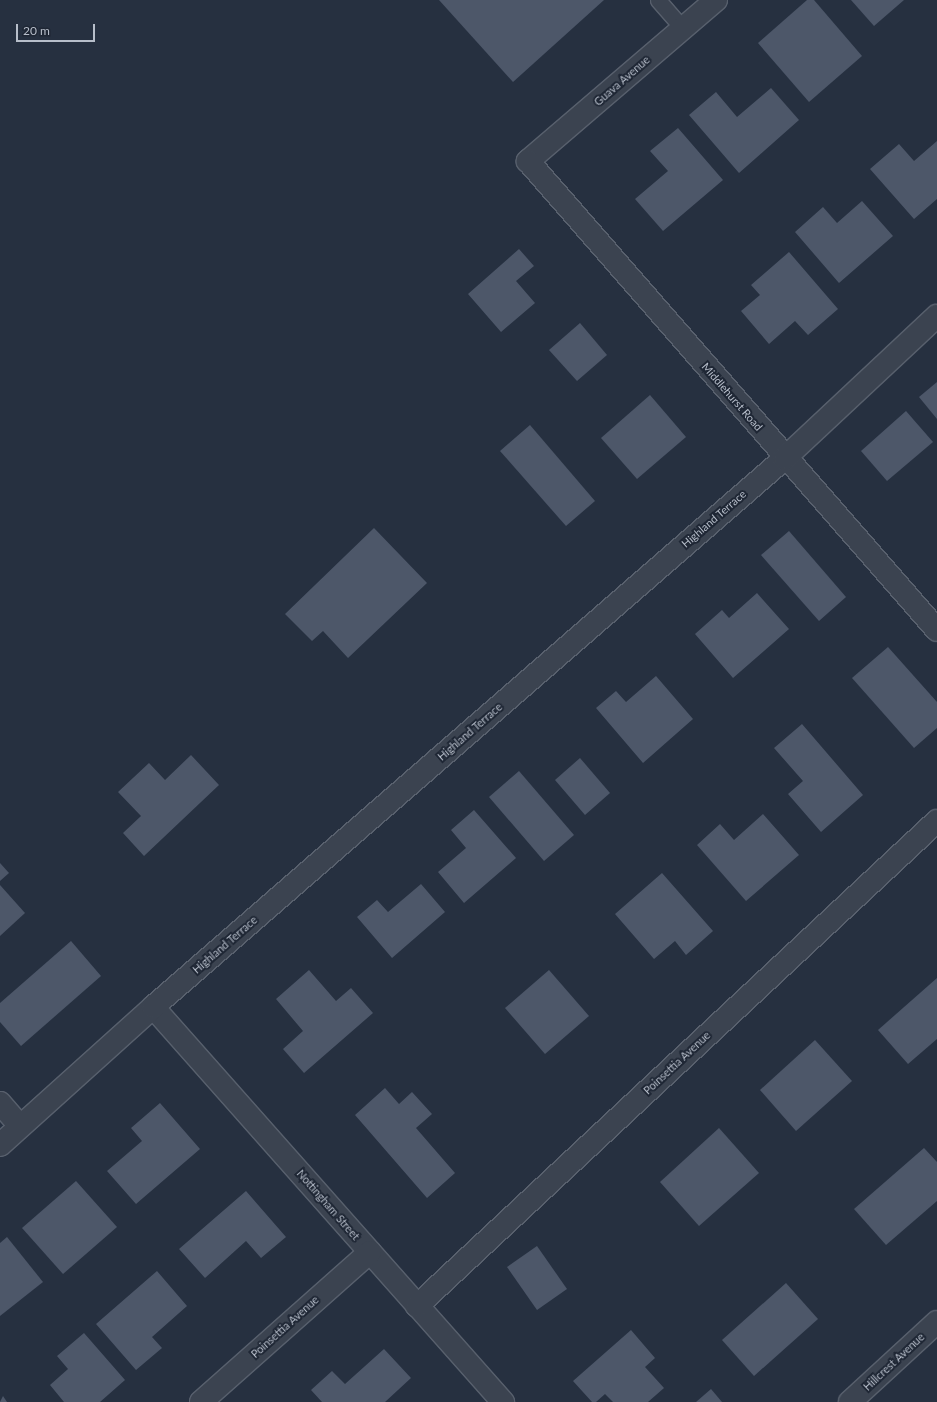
<!DOCTYPE html>
<style>
body{margin:0}
#map{position:relative;width:937px;height:1402px;overflow:hidden;background:#263040;font-family:Lato,sans-serif}
div>[style]{position:absolute}
.building>*{inset:0;background:#4d5769}
.roads{filter:drop-shadow(1px 0 #58606d) drop-shadow(-1px 0 #58606d) drop-shadow(0 1px #58606d) drop-shadow(0 -1px #58606d)}
.lane>*{height:15px;margin:-7.5px;padding:0 7.5px;transform-origin:7.5px;border-radius:7.5px;background:#3b4350}
.street>*{height:22px;margin:-11px;padding:0 11px;transform-origin:11px;border-radius:11px;background:#3b4350}
span{translate:-50% -50%;white-space:nowrap;text-align:center;line-height:1.15;-webkit-text-stroke:4px #1f2735;paint-order:stroke}
.street-label{font-size:11px;color:#b7beca}
.scale{position:absolute;left:16px;top:24px;width:79px;height:18px;box-sizing:border-box;border:2px solid #b7beca;border-top:0;padding-left:5px;font-size:12px;line-height:14px;white-space:nowrap;color:#b7beca;-webkit-text-stroke:3px #1f2735;paint-order:stroke}
</style>
<div id="map">
<div class="building">
<i style="clip-path:polygon(439px 0,604px 0,513px 82px)"></i>
<i style="clip-path:polygon(807px 0,814px 0,862px 56px,809px 102px,758px 43px)"></i>
<i style="clip-path:polygon(851px 0,904px 0,874px 26px)"></i>
<i style="clip-path:polygon(771px 88px,799px 120px,739px 173px,689px 115px,716px 92px,737px 117px)"></i>
<i style="clip-path:polygon(678px 128px,723px 180px,663px 231px,635px 199px,668px 171px,650px 151px)"></i>
<i style="clip-path:polygon(937px 141px,937px 199px,914px 219px,870px 169px,899px 144px,914px 161px)"></i>
<i style="clip-path:polygon(862px 201px,893px 236px,839px 283px,795px 232px,823px 207px,837px 223px)"></i>
<i style="clip-path:polygon(519px 249px,534px 266px,516px 281px,535px 303px,501px 332px,468px 294px)"></i>
<i style="clip-path:polygon(789px 252px,838px 309px,808px 335px,795px 321px,769px 344px,741px 311px,760px 295px,751px 285px)"></i>
<i style="clip-path:polygon(580px 323px,607px 355px,577px 381px,549px 350px)"></i>
<i style="clip-path:polygon(937px 382px,937px 419px,919px 397px)"></i>
<i style="clip-path:polygon(650px 395px,686px 437px,637px 479px,601px 438px)"></i>
<i style="clip-path:polygon(906px 411px,933px 442px,887px 481px,861px 451px)"></i>
<i style="clip-path:polygon(530px 425px,595px 501px,566px 526px,500px 451px)"></i>
<i style="clip-path:polygon(374px 528px,427px 583px,348px 658px,323px 631px,312px 641px,285px 614px)"></i>
<i style="clip-path:polygon(789px 531px,846px 597px,819px 621px,761px 555px)"></i>
<i style="clip-path:polygon(757px 593px,789px 629px,733px 678px,695px 634px,722px 610px,729px 618px)"></i>
<i style="clip-path:polygon(888px 647px,937px 702px,937px 728px,914px 748px,852px 678px)"></i>
<i style="clip-path:polygon(656px 676px,693px 719px,643px 763px,596px 708px,616px 691px,626px 702px)"></i>
<i style="clip-path:polygon(802px 724px,863px 795px,821px 832px,788px 794px,803px 781px,774px 748px)"></i>
<i style="clip-path:polygon(191px 755px,219px 785px,144px 856px,123px 833px,141px 816px,118px 792px,149px 763px,165px 780px)"></i>
<i style="clip-path:polygon(580px 758px,610px 793px,585px 815px,555px 780px)"></i>
<i style="clip-path:polygon(519px 771px,574px 835px,544px 861px,489px 797px)"></i>
<i style="clip-path:polygon(474px 810px,516px 858px,464px 903px,438px 872px,466px 848px,451px 830px)"></i>
<i style="clip-path:polygon(763px 814px,799px 855px,746px 901px,697px 845px,720px 824px,734px 840px)"></i>
<i style="clip-path:polygon(0 863px,9px 873px,0 881px)"></i>
<i style="clip-path:polygon(662px 873px,713px 931px,686px 955px,675px 941px,654px 959px,615px 914px)"></i>
<i style="clip-path:polygon(421px 884px,445px 912px,392px 958px,357px 917px,377px 900px,388px 912px)"></i>
<i style="clip-path:polygon(0 885px,25px 913px,0 936px)"></i>
<i style="clip-path:polygon(71px 941px,101px 976px,21px 1046px,0 1022px,0 1003px)"></i>
<i style="clip-path:polygon(309px 970px,336px 1001px,351px 988px,373px 1013px,304px 1073px,283px 1049px,303px 1031px,276px 999px)"></i>
<i style="clip-path:polygon(549px 970px,589px 1016px,545px 1054px,505px 1008px)"></i>
<i style="clip-path:polygon(937px 978px,937px 1039px,908px 1064px,878px 1030px)"></i>
<i style="clip-path:polygon(815px 1040px,852px 1081px,796px 1131px,760px 1090px)"></i>
<i style="clip-path:polygon(385px 1088px,399px 1104px,412px 1092px,432px 1114px,416px 1128px,455px 1173px,427px 1198px,355px 1115px)"></i>
<i style="clip-path:polygon(160px 1103px,200px 1149px,136px 1204px,107px 1171px,142px 1141px,131px 1128px)"></i>
<i style="clip-path:polygon(719px 1128px,759px 1173px,699px 1226px,660px 1182px)"></i>
<i style="clip-path:polygon(924px 1148px,937px 1162px,937px 1201px,886px 1245px,854px 1209px)"></i>
<i style="clip-path:polygon(76px 1181px,117px 1227px,63px 1274px,22px 1228px)"></i>
<i style="clip-path:polygon(246px 1191px,286px 1237px,261px 1258px,246px 1241px,205px 1278px,179px 1249px)"></i>
<i style="clip-path:polygon(7px 1237px,43px 1282px,0 1316px,0 1243px)"></i>
<i style="clip-path:polygon(537px 1246px,567px 1289px,537px 1310px,507px 1267px)"></i>
<i style="clip-path:polygon(157px 1271px,187px 1306px,152px 1337px,162px 1348px,136px 1370px,96px 1324px)"></i>
<i style="clip-path:polygon(786px 1283px,818px 1319px,754px 1376px,722px 1340px)"></i>
<i style="clip-path:polygon(631px 1330px,655px 1358px,645px 1367px,664px 1388px,648px 1402px,613px 1402px,605px 1394px,596px 1402px,592px 1402px,573px 1381px)"></i>
<i style="clip-path:polygon(84px 1333px,125px 1380px,100px 1402px,64px 1402px,50px 1385px,68px 1369px,57px 1356px)"></i>
<i style="clip-path:polygon(384px 1349px,411px 1378px,385px 1402px,322px 1402px,311px 1390px,332px 1371px,345px 1384px)"></i>
<i style="clip-path:polygon(711px 1389px,722px 1402px,696px 1402px)"></i>
<i style="clip-path:polygon(3px 1396px,7px 1402px,0 1402px)"></i>
</div>
<div class="roads">
<div class="lane">
<i style="left:658px;top:0;width:38px;rotate:49deg"></i>
</div>
<div class="street">
<i style="left:716px;top:0;width:248px;rotate:139.4deg"></i>
<i style="left:528px;top:161px;width:622px;rotate:48.91deg"></i>
<i style="left:153px;top:1007px;width:528px;rotate:48.46deg"></i>
<i style="left:0;top:1103px;width:30px;rotate:49deg"></i>
<i style="left:0;top:1145px;width:206px;rotate:-42deg"></i>
<i style="left:153px;top:1007px;width:837px;rotate:-40.98deg"></i>
<i style="left:785px;top:458px;width:208px;rotate:-43.1deg"></i>
<i style="left:417px;top:1306px;width:711px;rotate:-43.01deg"></i>
<i style="left:201px;top:1402px;width:226px;rotate:-41.6deg"></i>
<i style="left:850px;top:1402px;width:118px;rotate:-42.6deg"></i>
</div>
</div>
<div class="street-label">
<span style="left:622px;top:81px;rotate:-41deg">Guava Avenue</span>
<span style="left:732px;top:397px;rotate:49deg">Middlehurst Road</span>
<span style="left:714px;top:519px;rotate:-41deg">Highland Terrace</span>
<span style="left:470px;top:732px;rotate:-41deg">Highland Terrace</span>
<span style="left:225px;top:945px;rotate:-41deg">Highland Terrace</span>
<span style="left:677px;top:1063px;rotate:-43deg">Poinsettia Avenue</span>
<span style="left:328px;top:1205px;rotate:49deg">Nottingham Street</span>
<span style="left:285px;top:1327px;rotate:-42deg">Poinsettia Avenue</span>
<span style="left:894px;top:1362px;rotate:-43deg">Hillcrest Avenue</span>
</div>
<div class="scale">20 m</div>
</div>
